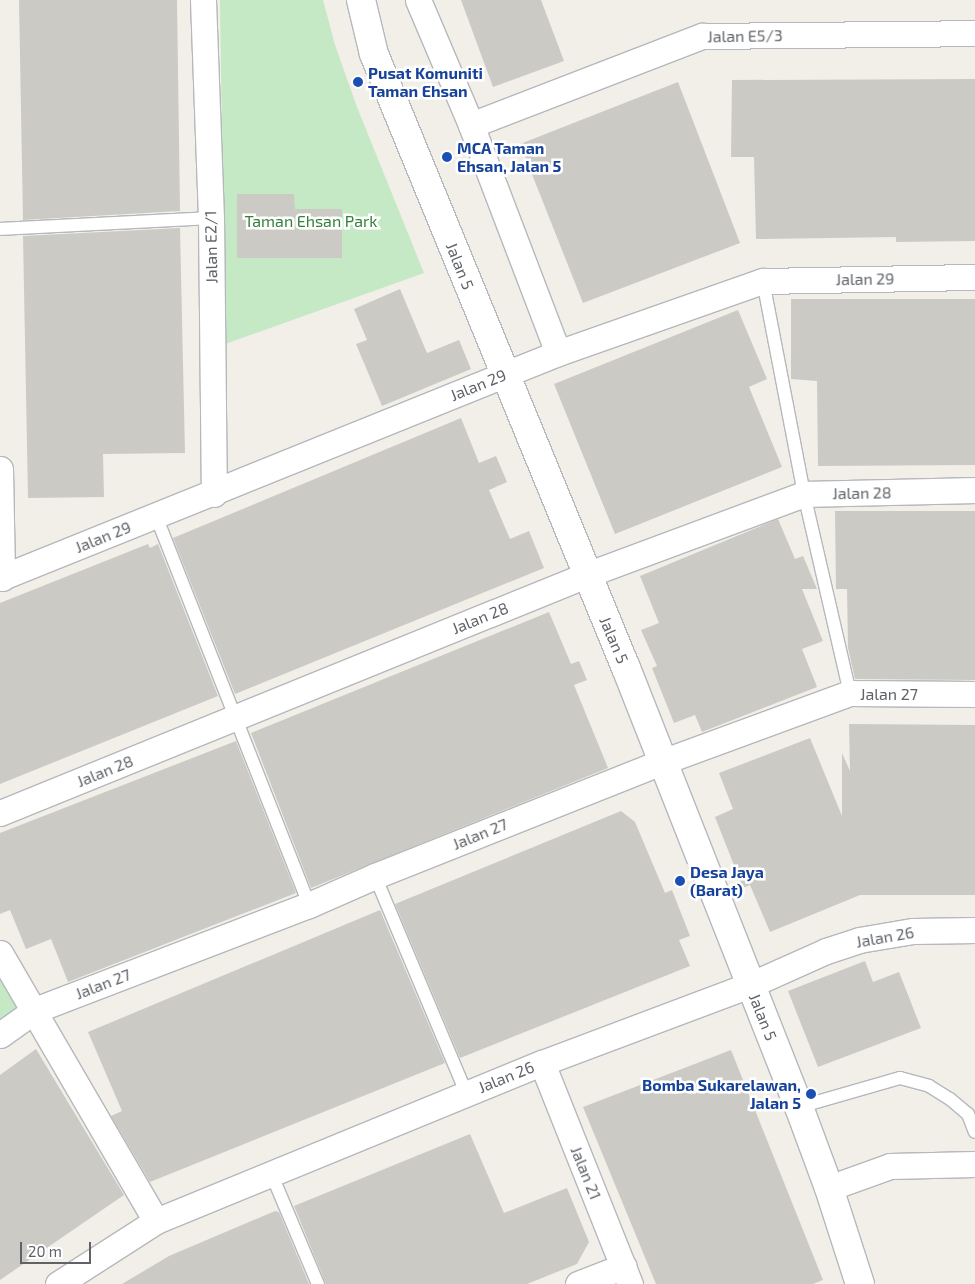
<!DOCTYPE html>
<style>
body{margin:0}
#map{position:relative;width:975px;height:1284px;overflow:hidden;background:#f1efe8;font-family:"Exo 2",sans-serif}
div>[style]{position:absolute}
.green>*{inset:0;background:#c5e8c5}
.building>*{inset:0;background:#cccac5}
.roads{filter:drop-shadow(1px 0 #b5b8bc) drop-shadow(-1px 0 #b5b8bc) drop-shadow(0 1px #b5b8bc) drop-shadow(0 -1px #b5b8bc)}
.lane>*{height:12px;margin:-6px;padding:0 6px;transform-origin:6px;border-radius:6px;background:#fff}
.street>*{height:25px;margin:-12.5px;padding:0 12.5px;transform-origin:12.5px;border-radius:12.5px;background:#fff}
.secondary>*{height:28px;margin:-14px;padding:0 14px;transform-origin:14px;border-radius:14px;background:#fff}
.dots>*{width:14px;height:14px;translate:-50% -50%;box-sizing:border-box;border:2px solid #fff;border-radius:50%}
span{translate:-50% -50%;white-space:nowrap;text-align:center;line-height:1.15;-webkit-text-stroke:5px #fff;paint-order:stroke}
.street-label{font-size:16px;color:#5f6368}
.transit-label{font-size:16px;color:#164399;font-weight:700}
.left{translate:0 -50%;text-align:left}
.right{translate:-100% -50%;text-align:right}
.park-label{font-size:16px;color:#348238}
.scale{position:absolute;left:20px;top:1242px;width:71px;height:22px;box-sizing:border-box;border:2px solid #5f6368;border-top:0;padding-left:6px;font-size:15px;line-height:18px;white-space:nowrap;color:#5f6368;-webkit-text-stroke:4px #fff;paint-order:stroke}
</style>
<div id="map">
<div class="green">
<i style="clip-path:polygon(220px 0,323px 0,335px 45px,357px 107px,424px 273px,225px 344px)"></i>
<i style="clip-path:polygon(0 971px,23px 1006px,0 1022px)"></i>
</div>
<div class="building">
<i style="clip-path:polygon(19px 0,177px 0,180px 211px,23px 220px)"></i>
<i style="clip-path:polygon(461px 0,541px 0,564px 61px,493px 87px)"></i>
<i style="clip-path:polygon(975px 79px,975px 241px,896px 242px,896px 237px,756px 239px,754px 157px,731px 157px,732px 80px)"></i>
<i style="clip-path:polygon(678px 82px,740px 243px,583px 303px,520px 144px)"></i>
<i style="clip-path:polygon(237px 194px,294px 194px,295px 209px,342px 209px,342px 258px,237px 258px)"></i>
<i style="clip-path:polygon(180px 228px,185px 453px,103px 454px,104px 497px,28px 498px,23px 236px)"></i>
<i style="clip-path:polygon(400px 289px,427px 353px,459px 340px,471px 369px,382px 406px,356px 344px,367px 340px,354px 309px)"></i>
<i style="clip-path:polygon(791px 299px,975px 299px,975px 465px,818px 466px,817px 381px,791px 379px)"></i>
<i style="clip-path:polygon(738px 310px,767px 379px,749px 387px,782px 467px,615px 534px,554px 384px)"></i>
<i style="clip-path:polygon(461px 418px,479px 463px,496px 456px,507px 482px,489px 490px,510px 539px,529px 531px,544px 568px,235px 694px,173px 538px)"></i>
<i style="clip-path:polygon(835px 511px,975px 511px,975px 680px,855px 679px,848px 648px,847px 589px,836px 589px)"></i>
<i style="clip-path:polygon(778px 519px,795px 559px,803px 556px,817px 589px,802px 589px,823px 641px,802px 649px,817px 687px,702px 732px,695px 715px,674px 723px,652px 668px,657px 666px,641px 630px,659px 623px,640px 576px)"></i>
<i style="clip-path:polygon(148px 544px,150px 548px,158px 544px,218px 696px,0 784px,0 603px)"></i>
<i style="clip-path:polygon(549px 612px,571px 664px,579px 661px,587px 680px,574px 685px,608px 768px,311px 888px,251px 733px)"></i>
<i style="clip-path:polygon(849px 724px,975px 725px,975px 895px,860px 895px,770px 932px,750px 885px,743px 888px,715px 817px,733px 809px,719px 773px,810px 738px,842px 816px,842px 753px,850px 771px)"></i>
<i style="clip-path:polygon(236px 741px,296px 893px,68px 982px,51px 939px,26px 949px,10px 910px,0 914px,0 833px)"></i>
<i style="clip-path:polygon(621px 811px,635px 822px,665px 893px,672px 890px,690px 936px,679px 940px,690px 966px,460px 1058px,395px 904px)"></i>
<i style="clip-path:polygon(380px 910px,445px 1063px,150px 1182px,111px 1116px,122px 1111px,88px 1032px)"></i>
<i style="clip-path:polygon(865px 961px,873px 982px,899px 972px,921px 1028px,818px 1067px,788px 991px)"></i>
<i style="clip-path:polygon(36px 1049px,124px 1195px,0 1280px,0 1075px)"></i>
<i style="clip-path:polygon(731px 1050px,823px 1280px,813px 1284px,656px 1284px,583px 1107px)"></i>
<i style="clip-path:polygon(470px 1134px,504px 1213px,567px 1188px,589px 1242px,577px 1264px,527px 1284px,326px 1284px,294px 1206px)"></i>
<i style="clip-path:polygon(275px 1211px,279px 1212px,309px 1284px,122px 1284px,169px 1256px)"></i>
</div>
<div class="roads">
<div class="lane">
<i style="left:0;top:229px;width:211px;rotate:-3deg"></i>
<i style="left:763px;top:281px;width:217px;rotate:79.1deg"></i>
<i style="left:804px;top:494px;width:204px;rotate:77deg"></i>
<i style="left:156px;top:516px;width:418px;rotate:68.5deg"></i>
<i style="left:375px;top:876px;width:235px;rotate:67.2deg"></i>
<i style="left:799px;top:1107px;width:105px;rotate:-16deg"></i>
<i style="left:900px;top:1078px;width:30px;rotate:15deg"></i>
<i style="left:929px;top:1086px;width:25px;rotate:32deg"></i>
<i style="left:950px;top:1099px;width:23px;rotate:40deg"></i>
<i style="left:968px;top:1114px;width:19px;rotate:69deg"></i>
<i style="left:271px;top:1173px;width:121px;rotate:67.1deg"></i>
</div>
<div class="street">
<i style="left:203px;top:0;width:218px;rotate:87.9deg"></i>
<i style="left:211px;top:218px;width:276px;rotate:89.4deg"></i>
<i style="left:418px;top:0;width:136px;rotate:67deg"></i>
<i style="left:471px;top:125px;width:244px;rotate:69.1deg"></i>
<i style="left:471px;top:125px;width:248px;rotate:-21.1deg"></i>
<i style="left:702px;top:36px;width:273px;rotate:-0.6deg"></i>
<i style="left:0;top:469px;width:109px;rotate:88.9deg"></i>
<i style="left:0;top:578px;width:602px;rotate:-21.96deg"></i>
<i style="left:558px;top:353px;width:217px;rotate:-19.4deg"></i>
<i style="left:763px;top:281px;width:212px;rotate:-1.1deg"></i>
<i style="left:0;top:813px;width:632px;rotate:-22.1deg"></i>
<i style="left:586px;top:575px;width:233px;rotate:-20.4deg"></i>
<i style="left:804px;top:494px;width:171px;rotate:-1.3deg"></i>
<i style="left:0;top:953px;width:310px;rotate:59.8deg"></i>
<i style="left:0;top:1035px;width:43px;rotate:-35.5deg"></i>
<i style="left:35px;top:1010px;width:293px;rotate:-21deg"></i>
<i style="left:309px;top:905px;width:72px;rotate:-23.7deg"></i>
<i style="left:375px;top:876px;width:309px;rotate:-21.7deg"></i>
<i style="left:662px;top:762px;width:200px;rotate:-20.2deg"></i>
<i style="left:850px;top:693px;width:125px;rotate:0.5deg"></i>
<i style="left:542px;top:1063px;width:238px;rotate:68.3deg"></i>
<i style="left:829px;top:1188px;width:65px;rotate:-19.8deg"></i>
<i style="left:890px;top:1166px;width:85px;rotate:-1.3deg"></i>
<i style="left:58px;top:1284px;width:117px;rotate:-32.7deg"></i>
<i style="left:156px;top:1221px;width:417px;rotate:-22.3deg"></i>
<i style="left:542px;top:1063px;width:222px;rotate:-20.6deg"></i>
<i style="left:750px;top:985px;width:83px;rotate:-24.1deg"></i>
<i style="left:826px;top:951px;width:35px;rotate:-18deg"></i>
<i style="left:859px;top:940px;width:55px;rotate:-9.5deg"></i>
<i style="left:913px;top:931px;width:62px;rotate:-0.9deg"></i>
<i style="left:578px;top:1284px;width:49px;rotate:-21.4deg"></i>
</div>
<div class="secondary">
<i style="left:361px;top:0;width:56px;rotate:76.5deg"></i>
<i style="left:374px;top:54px;width:664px;rotate:67.69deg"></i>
<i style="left:626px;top:668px;width:472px;rotate:68.5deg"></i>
<i style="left:799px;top:1107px;width:86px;rotate:69.7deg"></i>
<i style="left:829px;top:1188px;width:101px;rotate:72.1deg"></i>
</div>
</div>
<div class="dots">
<i style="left:358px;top:82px;background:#1a4fb4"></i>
<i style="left:447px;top:157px;background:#1a4fb4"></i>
<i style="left:680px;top:881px;background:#1a4fb4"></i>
<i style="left:811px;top:1094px;background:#1a4fb4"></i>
</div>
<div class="street-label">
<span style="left:745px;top:36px;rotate:-1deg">Jalan E5/3</span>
<span style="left:211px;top:247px;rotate:-91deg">Jalan E2/1</span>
<span style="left:460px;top:266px;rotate:68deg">Jalan 5</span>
<span style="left:865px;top:279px;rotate:-1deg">Jalan 29</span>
<span style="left:478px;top:385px;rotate:-22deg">Jalan 29</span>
<span style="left:862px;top:493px;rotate:-1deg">Jalan 28</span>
<span style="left:103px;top:537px;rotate:-22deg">Jalan 29</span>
<span style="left:480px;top:618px;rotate:-22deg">Jalan 28</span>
<span style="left:614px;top:640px;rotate:67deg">Jalan 5</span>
<span style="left:889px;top:694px">Jalan 27</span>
<span style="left:105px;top:771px;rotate:-22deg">Jalan 28</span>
<span style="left:480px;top:834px;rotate:-22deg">Jalan 27</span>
<span style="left:885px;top:937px;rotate:-10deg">Jalan 26</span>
<span style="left:103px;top:984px;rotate:-21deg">Jalan 27</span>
<span style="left:763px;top:1017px;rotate:68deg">Jalan 5</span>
<span style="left:506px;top:1077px;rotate:-22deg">Jalan 26</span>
<span style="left:586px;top:1173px;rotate:68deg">Jalan 21</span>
</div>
<div class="transit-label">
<span class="left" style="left:368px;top:82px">Pusat Komuniti<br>Taman Ehsan</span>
<span class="left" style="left:457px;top:157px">MCA Taman<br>Ehsan, Jalan 5</span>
<span class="left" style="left:690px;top:881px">Desa Jaya<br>(Barat)</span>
<span class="right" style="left:801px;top:1094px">Bomba Sukarelawan,<br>Jalan 5</span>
</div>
<div class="park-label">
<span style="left:311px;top:221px">Taman Ehsan Park</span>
</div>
<div class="scale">20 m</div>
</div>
